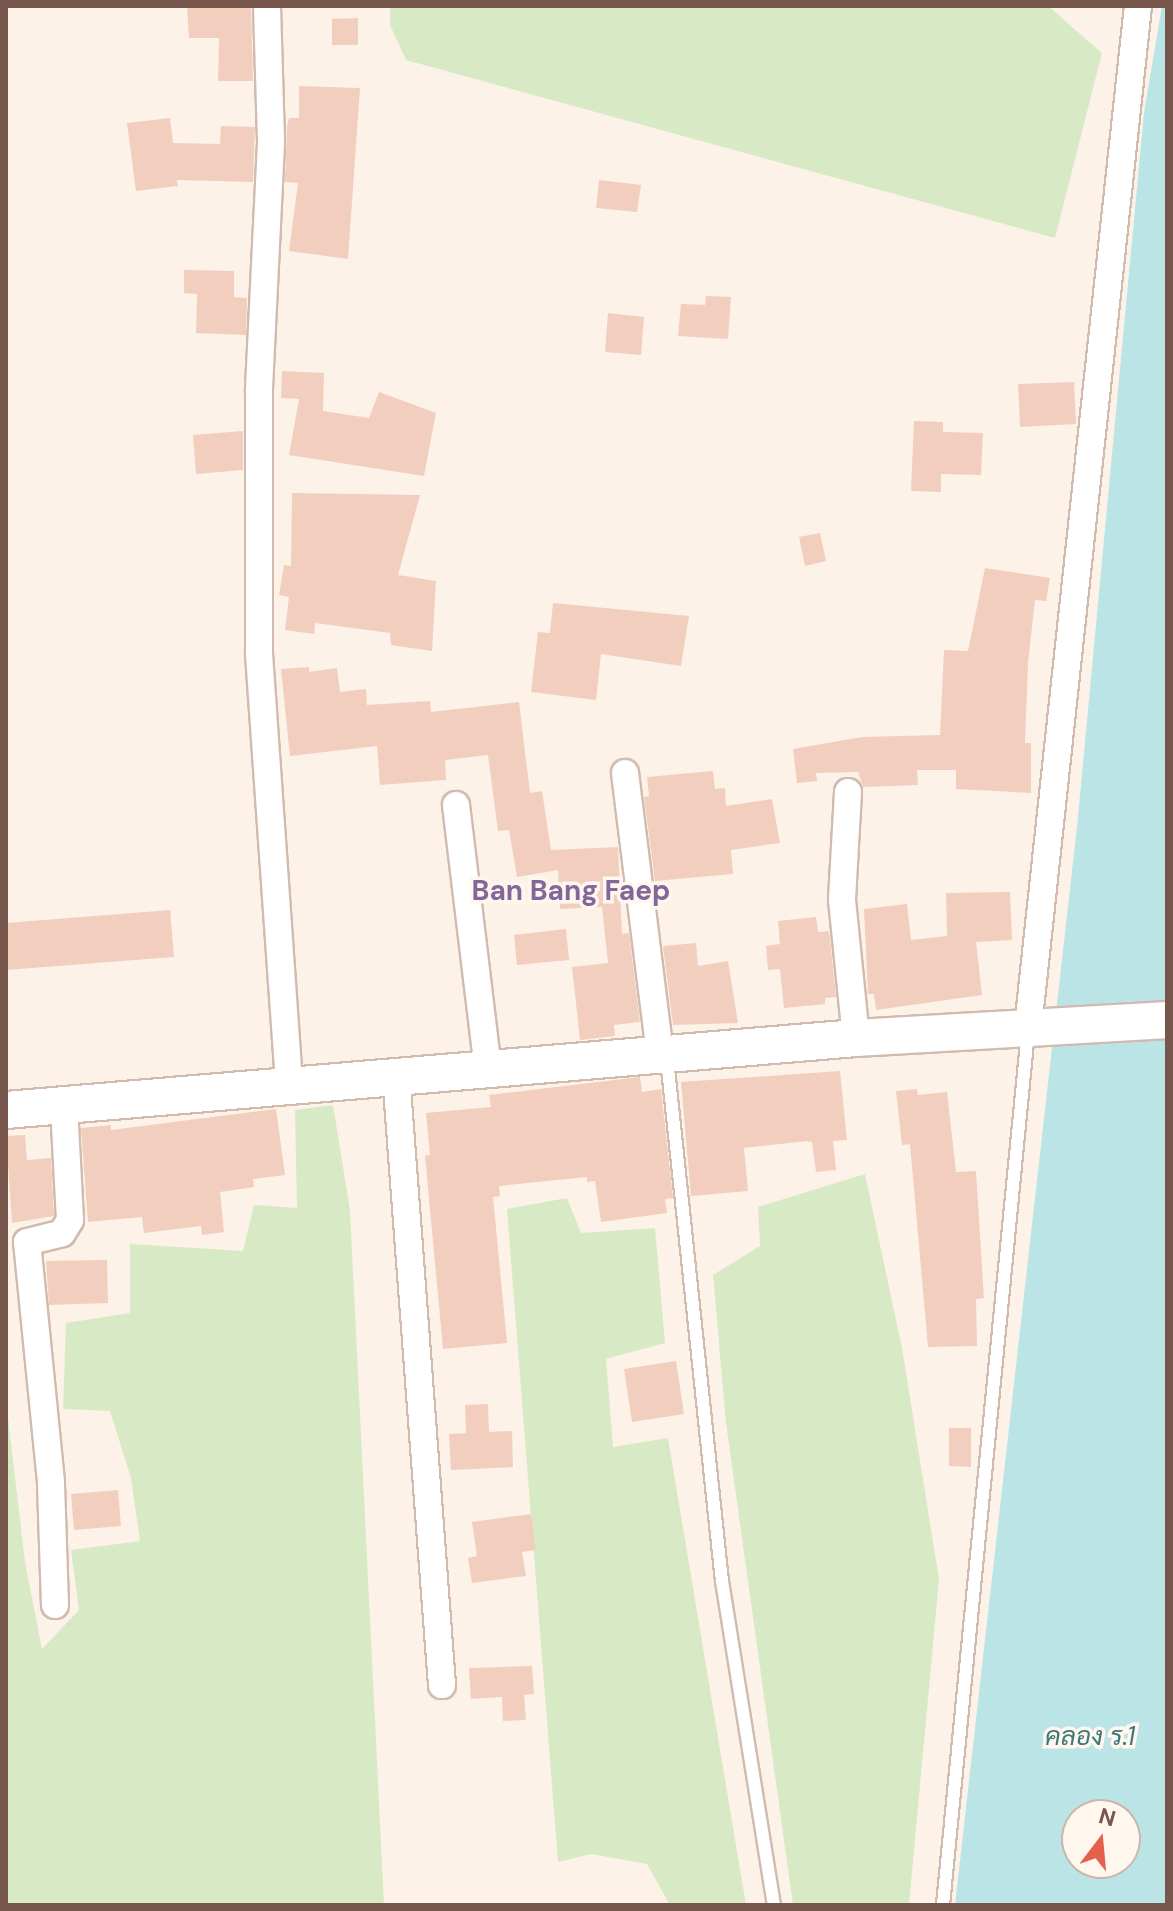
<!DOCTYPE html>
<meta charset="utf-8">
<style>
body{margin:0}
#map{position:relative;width:1173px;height:1911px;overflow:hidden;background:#fcf2e7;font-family:"DM Sans",Sarabun,sans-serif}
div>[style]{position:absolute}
.green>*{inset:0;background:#d8eac5}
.water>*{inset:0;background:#bbe4e6}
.building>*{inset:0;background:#f2cebf}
.roads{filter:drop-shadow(2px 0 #d1bbaf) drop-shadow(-2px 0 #d1bbaf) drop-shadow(0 2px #d1bbaf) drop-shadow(0 -2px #d1bbaf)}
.lane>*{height:12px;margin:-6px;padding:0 6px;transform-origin:6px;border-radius:6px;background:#fff}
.street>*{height:26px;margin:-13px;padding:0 13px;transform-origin:13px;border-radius:13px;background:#fff}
.secondary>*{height:36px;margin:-18px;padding:0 18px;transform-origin:18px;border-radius:18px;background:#fff}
span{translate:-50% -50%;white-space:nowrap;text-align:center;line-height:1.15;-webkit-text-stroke:7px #fff7ee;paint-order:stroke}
.water-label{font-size:26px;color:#3f787c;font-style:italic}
.quarter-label{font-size:28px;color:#84679a;font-weight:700}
.frame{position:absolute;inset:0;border:8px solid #77564b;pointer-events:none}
.north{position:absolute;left:1061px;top:1799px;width:80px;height:80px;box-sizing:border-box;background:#fff7ee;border:2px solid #c9b7ad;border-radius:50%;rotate:16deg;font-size:22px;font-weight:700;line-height:32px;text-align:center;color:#77564b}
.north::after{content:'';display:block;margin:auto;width:28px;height:36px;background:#e5604d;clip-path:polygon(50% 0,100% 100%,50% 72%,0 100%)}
</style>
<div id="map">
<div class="green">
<i style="clip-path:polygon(390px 6px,1048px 6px,1102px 53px,1055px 238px,406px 60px,390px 25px)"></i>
<i style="clip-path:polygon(333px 1105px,350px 1210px,384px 1905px,6px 1905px,6px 1400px,25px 1562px,42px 1649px,79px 1610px,71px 1550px,140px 1541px,131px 1478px,110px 1411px,63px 1409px,66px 1323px,130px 1313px,130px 1244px,243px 1251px,254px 1205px,297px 1208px,295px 1110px)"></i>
<i style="clip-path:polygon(865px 1174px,902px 1348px,939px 1579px,909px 1905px,793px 1905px,726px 1423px,713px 1275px,760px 1246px,758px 1207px)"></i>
<i style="clip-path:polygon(567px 1198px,581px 1233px,655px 1228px,665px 1343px,606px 1359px,613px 1447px,668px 1438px,746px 1905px,670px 1905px,647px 1864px,591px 1854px,558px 1862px,507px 1209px)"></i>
</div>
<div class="water">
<i style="clip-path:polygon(evenodd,1162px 6px,1167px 6px,1167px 1905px,955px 1905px,1077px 827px,1144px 113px,1162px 6px,1077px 1815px,1125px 1815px,1125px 1863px,1077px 1863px,1077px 1815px)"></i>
</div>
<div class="building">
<i style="clip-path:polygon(251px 6px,253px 81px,218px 81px,219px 38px,189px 38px,187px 7px)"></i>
<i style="clip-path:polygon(358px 18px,358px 45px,332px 45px,332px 19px)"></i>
<i style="clip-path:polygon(299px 86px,360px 88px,348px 259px,289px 251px,298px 183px,285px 182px,287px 127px,289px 118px,299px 118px)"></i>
<i style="clip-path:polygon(170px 118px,173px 143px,220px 144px,221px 126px,255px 127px,253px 182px,177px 180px,178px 186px,136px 191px,127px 123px)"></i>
<i style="clip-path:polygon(599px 180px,641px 185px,637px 212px,596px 208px)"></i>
<i style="clip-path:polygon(184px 270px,234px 271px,234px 297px,247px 298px,246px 335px,196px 333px,197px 294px,184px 293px)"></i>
<i style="clip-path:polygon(706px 296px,731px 297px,728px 339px,678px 336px,681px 304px,705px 305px)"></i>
<i style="clip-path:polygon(608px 313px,644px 317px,641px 355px,605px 352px)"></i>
<i style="clip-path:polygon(282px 371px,324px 373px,323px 411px,369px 418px,379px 392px,436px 413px,424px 476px,289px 455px,299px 399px,281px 398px)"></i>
<i style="clip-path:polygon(1074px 382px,1076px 424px,1020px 427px,1018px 384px)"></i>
<i style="clip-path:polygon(914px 421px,943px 422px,943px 432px,983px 433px,981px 475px,941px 474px,941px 492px,911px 491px)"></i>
<i style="clip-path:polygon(243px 431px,243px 470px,196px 474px,193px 435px)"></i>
<i style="clip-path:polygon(292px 493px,420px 495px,398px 575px,436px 581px,432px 651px,391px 645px,390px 633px,315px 623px,314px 634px,285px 630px,289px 597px,279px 595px,284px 565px,291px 566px)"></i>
<i style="clip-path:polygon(820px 533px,826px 561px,805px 566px,799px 537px)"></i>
<i style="clip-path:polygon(985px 568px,1050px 578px,1046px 601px,1035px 600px,1028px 663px,1025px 743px,1031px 743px,1031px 793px,956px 789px,956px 770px,917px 770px,918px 785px,863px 787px,858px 772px,816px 773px,817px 781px,797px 783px,793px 749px,862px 737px,940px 735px,944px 650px,968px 651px)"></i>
<i style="clip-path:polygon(553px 603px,689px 616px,681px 666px,601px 654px,596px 700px,531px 692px,538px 632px,550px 633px)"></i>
<i style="clip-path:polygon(309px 667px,309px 672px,337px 668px,340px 692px,366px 689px,367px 705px,430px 701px,431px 712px,519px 702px,530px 793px,542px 791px,551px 850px,618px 847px,622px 934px,629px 933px,640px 1022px,614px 1025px,615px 1036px,580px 1040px,572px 967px,608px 963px,602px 907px,560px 909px,558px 870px,517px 877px,509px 830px,498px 831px,488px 755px,445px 760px,446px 780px,380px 785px,377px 746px,290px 756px,281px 669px)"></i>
<i style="clip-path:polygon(713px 771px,715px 789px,725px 788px,726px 806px,772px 799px,780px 843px,731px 850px,733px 874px,655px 881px,644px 797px,649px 796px,647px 777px)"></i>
<i style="clip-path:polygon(1010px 892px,1012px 940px,976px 942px,982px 995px,876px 1010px,874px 994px,868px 994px,864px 909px,907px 904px,911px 940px,947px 936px,946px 893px)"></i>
<i style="clip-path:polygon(170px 910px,174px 957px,6px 970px,6px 923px)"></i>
<i style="clip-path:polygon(816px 917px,818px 932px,829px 931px,836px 997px,825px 998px,825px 1004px,784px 1008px,780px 969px,768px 970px,766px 946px,780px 944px,778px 921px)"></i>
<i style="clip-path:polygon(566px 929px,569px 960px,517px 965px,514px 935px)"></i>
<i style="clip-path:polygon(696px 943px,698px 966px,728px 961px,738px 1023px,673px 1025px,663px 946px)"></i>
<i style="clip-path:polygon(840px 1071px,847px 1140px,833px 1141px,836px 1170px,816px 1172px,812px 1142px,807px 1141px,744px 1148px,748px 1191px,691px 1196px,681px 1082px)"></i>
<i style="clip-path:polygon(640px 1077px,642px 1092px,661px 1089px,673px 1198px,665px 1199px,667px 1213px,601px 1222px,595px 1181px,587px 1182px,587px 1177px,499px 1186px,500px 1196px,493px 1197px,507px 1343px,443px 1349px,425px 1156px,430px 1155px,426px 1113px,491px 1107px,489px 1095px)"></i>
<i style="clip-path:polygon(917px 1089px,918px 1095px,947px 1092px,956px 1172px,976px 1171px,984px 1298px,976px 1299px,977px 1346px,928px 1347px,910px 1144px,902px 1145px,896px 1091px)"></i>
<i style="clip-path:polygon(276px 1109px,285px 1175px,253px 1179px,254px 1187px,220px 1192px,224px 1232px,202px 1235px,201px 1226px,144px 1233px,142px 1217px,88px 1222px,81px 1128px,111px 1125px,111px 1130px)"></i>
<i style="clip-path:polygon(25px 1135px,27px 1160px,51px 1158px,54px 1216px,12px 1223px,6px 1136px)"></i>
<i style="clip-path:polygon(107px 1260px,108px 1303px,49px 1305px,46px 1261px)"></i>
<i style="clip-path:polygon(676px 1361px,684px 1414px,632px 1422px,624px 1369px)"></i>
<i style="clip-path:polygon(488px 1404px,489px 1432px,512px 1431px,513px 1467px,451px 1470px,449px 1434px,466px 1433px,465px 1405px)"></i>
<i style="clip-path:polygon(949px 1428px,971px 1428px,971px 1467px,949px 1466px)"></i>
<i style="clip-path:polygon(118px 1490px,121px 1526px,74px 1530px,71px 1494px)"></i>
<i style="clip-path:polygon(531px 1514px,536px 1550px,522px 1552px,526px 1576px,472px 1583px,468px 1558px,477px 1556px,472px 1522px)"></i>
<i style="clip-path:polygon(532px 1666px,534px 1694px,524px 1695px,526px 1720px,503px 1721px,502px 1697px,471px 1699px,469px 1668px)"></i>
</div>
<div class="roads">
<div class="lane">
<i style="left:667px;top:1059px;width:525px;rotate:83.99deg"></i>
<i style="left:722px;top:1581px;width:328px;rotate:80.9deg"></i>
<i style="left:943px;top:1905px;width:877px;rotate:-84.44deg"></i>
</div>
<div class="street">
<i style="left:267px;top:6px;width:137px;rotate:88.3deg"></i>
<i style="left:271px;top:143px;width:249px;rotate:92.8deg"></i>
<i style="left:259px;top:392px;width:262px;rotate:90deg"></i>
<i style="left:259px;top:654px;width:431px;rotate:86deg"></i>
<i style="left:625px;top:773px;width:283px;rotate:82.9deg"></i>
<i style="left:848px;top:792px;width:108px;rotate:93.2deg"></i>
<i style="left:842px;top:900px;width:139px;rotate:84.2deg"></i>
<i style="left:456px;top:805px;width:265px;rotate:83.1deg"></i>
<i style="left:1028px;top:1027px;width:1027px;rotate:-83.85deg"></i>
<i style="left:396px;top:1075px;width:612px;rotate:85.69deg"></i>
<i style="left:55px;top:1605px;width:123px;rotate:-91.9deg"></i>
<i style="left:51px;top:1482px;width:241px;rotate:-95.7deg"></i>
<i style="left:27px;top:1242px;width:36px;rotate:-14deg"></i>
<i style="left:62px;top:1233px;width:15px;rotate:-58deg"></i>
<i style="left:70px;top:1220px;width:116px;rotate:-93deg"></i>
</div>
<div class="secondary">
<i style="left:6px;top:1110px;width:853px;rotate:-4.84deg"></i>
<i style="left:856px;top:1038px;width:312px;rotate:-3.3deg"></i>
</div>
</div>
<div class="water-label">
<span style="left:1090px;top:1737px">คลอง ร.1</span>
</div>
<div class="quarter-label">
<span style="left:571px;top:891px">Ban Bang Faep</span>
</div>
<div class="frame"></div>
<div class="north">N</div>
</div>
